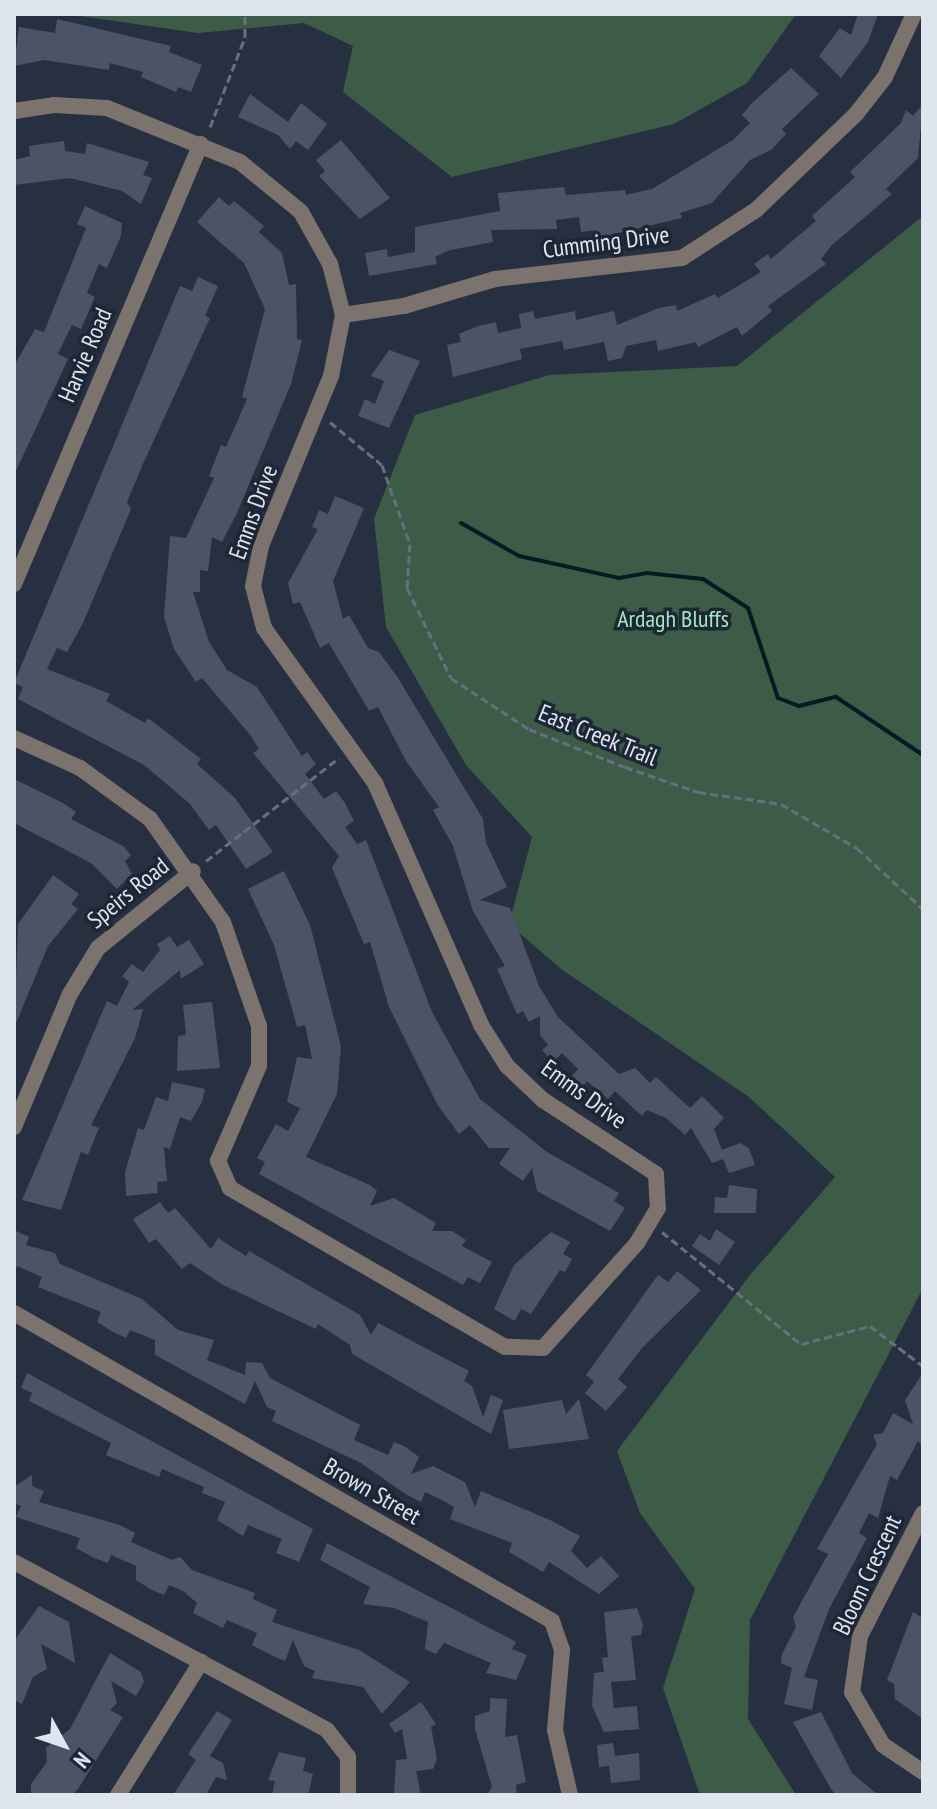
<!DOCTYPE html>
<style>
body{margin:0}
#map{position:relative;width:937px;height:1809px;overflow:hidden;background:#273040;font-family:"PT Sans Narrow",sans-serif}
div>[style]{position:absolute}
.green>*{inset:0;background:#3d5c48}
.stream>*{height:4px;margin:-2px;padding:0 2px;transform-origin:2px;border-radius:2px;background:#021c23}
.building>*{inset:0;background:#4b5466}
.path>*{height:3px;margin-top:-1.5px;transform-origin:0;background:repeating-linear-gradient(90deg,#676f7d 0 8px,transparent 0 12px)}
.street>*{height:16px;margin:-8px;padding:0 8px;transform-origin:8px;border-radius:8px;background:#7c726e}
span{translate:-50% -50%;white-space:nowrap;text-align:center;line-height:1.15;-webkit-text-stroke:7px #1d2635;paint-order:stroke}
.street-label{font-size:24px;color:#dfe5ef}
.park-label{font-size:24px;color:#a5e7bc}
.frame{position:absolute;inset:0;border:16px solid #dfe5ef;pointer-events:none}
.north{position:absolute;left:24px;top:1705px;width:80px;height:80px;-webkit-text-stroke:6px #1d2635;paint-order:stroke;rotate:130deg;font-size:22px;font-weight:700;line-height:32px;text-align:center;color:#dfe5ef}
.north::after{content:'';display:block;margin:auto;width:28px;height:36px;background:#dfe5ef;clip-path:polygon(50% 0,100% 100%,50% 72%,0 100%)}
</style>
<div id="map">
<div class="green">
<i style="clip-path:polygon(66px 14px,796px 14px,747px 83px,674px 124px,452px 177px,343px 92px,353px 46px,304px 23px,198px 33px)"></i>
<i style="clip-path:polygon(923px 216px,923px 1288px,750px 1620px,748px 1719px,796px 1795px,700px 1795px,663px 1688px,695px 1589px,640px 1513px,617px 1451px,750px 1275px,835px 1177px,749px 1097px,561px 969px,509px 924px,532px 837px,466px 765px,386px 627px,374px 519px,415px 415px,549px 375px,737px 366px)"></i>
</div>
<div class="stream">
<i style="left:461px;top:523px;width:67px;rotate:29.6deg"></i>
<i style="left:519px;top:556px;width:102px;rotate:12.4deg"></i>
<i style="left:619px;top:578px;width:28px;rotate:-10deg"></i>
<i style="left:647px;top:573px;width:56px;rotate:6.1deg"></i>
<i style="left:703px;top:579px;width:54px;rotate:32.8deg"></i>
<i style="left:748px;top:608px;width:95px;rotate:71.6deg"></i>
<i style="left:778px;top:698px;width:22px;rotate:21deg"></i>
<i style="left:799px;top:706px;width:38px;rotate:-14deg"></i>
<i style="left:836px;top:697px;width:105px;rotate:33.7deg"></i>
</div>
<div class="building">
<i style="clip-path:polygon(858px 14px,878px 14px,868px 42px,841px 78px,819px 56px,840px 28px,851px 35px)"></i>
<i style="clip-path:polygon(57px 19px,171px 46px,169px 52px,202px 65px,191px 92px,178px 87px,176px 92px,141px 77px,143px 72px,110px 63px,109px 70px,44px 60px,14px 66px,19px 27px,55px 33px)"></i>
<i style="clip-path:polygon(791px 68px,819px 94px,782px 129px,786px 134px,771px 150px,750px 160px,712px 203px,680px 213px,682px 218px,596px 238px,595px 230px,581px 232px,579px 217px,556px 220px,557px 229px,491px 230px,493px 242px,450px 250px,435px 257px,437px 264px,369px 276px,365px 253px,387px 249px,388px 257px,415px 252px,415px 227px,500px 211px,498px 193px,564px 187px,566px 195px,625px 190px,626px 195px,652px 189px,733px 140px,750px 123px,742px 115px,751px 104px)"></i>
<i style="clip-path:polygon(250px 94px,288px 122px,301px 103px,327px 124px,308px 150px,296px 141px,290px 149px,278px 135px,238px 117px)"></i>
<i style="clip-path:polygon(923px 104px,918px 158px,886px 189px,892px 194px,832px 245px,821px 259px,826px 264px,768px 306px,772px 311px,742px 336px,737px 327px,698px 347px,696px 342px,658px 351px,656px 340px,626px 346px,622px 358px,608px 361px,604px 342px,564px 350px,562px 341px,520px 349px,522px 359px,453px 377px,447px 345px,461px 342px,459px 334px,478px 326px,496px 322px,498px 333px,521px 328px,519px 314px,533px 311px,535px 319px,575px 311px,576px 320px,614px 311px,617px 325px,659px 308px,676px 305px,677px 311px,715px 294px,718px 298px,761px 272px,754px 264px,768px 254px,771px 259px,816px 221px,812px 216px,855px 177px,850px 172px,901px 123px,906px 110px,913px 116px)"></i>
<i style="clip-path:polygon(341px 140px,390px 198px,360px 219px,319px 176px,325px 171px,316px 160px)"></i>
<i style="clip-path:polygon(64px 141px,65px 151px,85px 154px,87px 143px,149px 162px,143px 175px,152px 178px,141px 204px,122px 191px,70px 178px,14px 185px,14px 160px,30px 156px,29px 146px)"></i>
<i style="clip-path:polygon(219px 197px,229px 206px,234px 201px,264px 226px,259px 232px,282px 253px,289px 285px,296px 284px,297px 339px,302px 340px,291px 384px,237px 513px,222px 542px,212px 537px,208px 571px,200px 570px,200px 592px,193px 592px,209px 642px,227px 670px,257px 687px,302px 756px,307px 752px,316px 764px,305px 774px,324px 799px,336px 791px,345px 803px,354px 821px,345px 827px,357px 844px,366px 840px,432px 1012px,480px 1099px,547px 1152px,619px 1193px,614px 1201px,625px 1208px,610px 1231px,537px 1191px,532px 1168px,523px 1181px,499px 1164px,510px 1148px,489px 1148px,470px 1125px,459px 1134px,437px 1104px,389px 1007px,370px 942px,364px 944px,332px 868px,339px 856px,253px 753px,259px 749px,251px 736px,202px 678px,196px 682px,174px 649px,164px 617px,170px 536px,186px 538px,214px 478px,209px 476px,221px 445px,226px 447px,247px 399px,242px 397px,265px 309px,244px 263px,197px 222px)"></i>
<i style="clip-path:polygon(85px 206px,122px 223px,121px 236px,107px 268px,99px 264px,87px 293px,95px 297px,81px 329px,72px 325px,65px 339px,58px 354px,68px 359px,14px 475px,14px 366px,35px 329px,44px 332px,86px 228px,77px 224px)"></i>
<i style="clip-path:polygon(198px 277px,218px 286px,205px 316px,210px 318px,142px 466px,127px 502px,131px 509px,83px 623px,67px 652px,57px 648px,47px 669px,110px 694px,106px 701px,145px 723px,148px 718px,201px 759px,197px 764px,235px 798px,273px 852px,246px 869px,216px 825px,209px 830px,189px 803px,144px 765px,18px 699px,23px 687px,14px 683px,180px 286px,192px 291px)"></i>
<i style="clip-path:polygon(389px 350px,420px 361px,389px 428px,358px 416px,365px 399px,375px 404px,384px 381px,371px 376px)"></i>
<i style="clip-path:polygon(335px 496px,364px 508px,333px 581px,343px 619px,349px 615px,368px 648px,379px 652px,398px 678px,483px 819px,486px 843px,507px 887px,480px 900px,510px 908px,539px 986px,558px 1017px,619px 1074px,635px 1068px,650px 1083px,656px 1077px,690px 1108px,702px 1096px,724px 1118px,714px 1129px,722px 1150px,740px 1143px,749px 1148px,755px 1165px,729px 1173px,723px 1159px,712px 1163px,691px 1128px,685px 1135px,666px 1118px,647px 1110px,642px 1116px,615px 1091px,608px 1099px,587px 1081px,583px 1086px,572px 1076px,578px 1069px,562px 1053px,553px 1062px,542px 1050px,548px 1045px,540px 1035px,540px 1016px,529px 1022px,523px 1011px,517px 1014px,497px 969px,505px 966px,473px 911px,453px 846px,433px 810px,439px 807px,406px 761px,378px 707px,369px 711px,329px 643px,320px 648px,300px 602px,293px 604px,288px 583px,318px 529px,312px 527px,319px 510px,328px 514px)"></i>
<i style="clip-path:polygon(14px 779px,63px 803px,76px 812px,71px 819px,123px 846px,131px 855px,125px 861px,132px 874px,117px 889px,91px 863px,14px 823px)"></i>
<i style="clip-path:polygon(284px 871px,310px 925px,341px 1046px,337px 1094px,306px 1157px,370px 1185px,377px 1191px,370px 1206px,394px 1198px,436px 1223px,432px 1231px,452px 1231px,466px 1240px,462px 1246px,492px 1262px,480px 1283px,468px 1277px,463px 1285px,259px 1174px,265px 1162px,257px 1158px,276px 1124px,288px 1131px,300px 1108px,287px 1102px,297px 1057px,312px 1059px,305px 1025px,297px 1027px,274px 945px,248px 889px)"></i>
<i style="clip-path:polygon(53px 875px,79px 894px,71px 904px,78px 909px,48px 946px,14px 1028px,18px 924px)"></i>
<i style="clip-path:polygon(170px 936px,177px 947px,189px 940px,204px 964px,181px 979px,180px 970px,132px 1010px,143px 1009px,135px 1038px,91px 1125px,99px 1128px,88px 1155px,81px 1152px,61px 1210px,22px 1200px,107px 1001px,117px 1006px,129px 982px,122px 976px,132px 964px,143px 972px,160px 950px,157px 944px)"></i>
<i style="clip-path:polygon(212px 1002px,220px 1068px,177px 1071px,178px 1036px,186px 1035px,183px 1005px)"></i>
<i style="clip-path:polygon(172px 1082px,205px 1089px,202px 1102px,191px 1121px,180px 1117px,170px 1149px,164px 1147px,167px 1181px,157px 1182px,158px 1193px,126px 1196px,125px 1172px,138px 1128px,144px 1130px,156px 1097px,168px 1101px)"></i>
<i style="clip-path:polygon(729px 1185px,757px 1189px,756px 1213px,714px 1213px,715px 1197px,727px 1198px)"></i>
<i style="clip-path:polygon(160px 1202px,168px 1213px,175px 1208px,211px 1249px,218px 1238px,246px 1256px,249px 1251px,360px 1315px,371px 1335px,378px 1323px,469px 1371px,464px 1381px,472px 1386px,483px 1417px,491px 1395px,503px 1400px,491px 1434px,352px 1354px,350px 1345px,318px 1324px,316px 1329px,223px 1285px,190px 1263px,182px 1269px,156px 1239px,149px 1243px,133px 1219px)"></i>
<i style="clip-path:polygon(716px 1229px,735px 1242px,719px 1265px,692px 1246px,700px 1234px,710px 1241px)"></i>
<i style="clip-path:polygon(14px 1230px,29px 1237px,26px 1245px,55px 1253px,60px 1264px,142px 1299px,178px 1330px,214px 1340px,207px 1360px,245px 1375px,246px 1362px,262px 1363px,270px 1378px,360px 1425px,354px 1440px,388px 1455px,394px 1442px,406px 1447px,419px 1457px,411px 1474px,433px 1466px,465px 1482px,475px 1507px,481px 1491px,550px 1520px,580px 1536px,571px 1551px,587px 1568px,601px 1556px,619px 1576px,599px 1594px,549px 1562px,543px 1572px,509px 1552px,512px 1543px,450px 1519px,454px 1507px,440px 1499px,425px 1492px,421px 1502px,407px 1495px,361px 1463px,272px 1421px,276px 1411px,267px 1407px,255px 1381px,245px 1404px,155px 1355px,155px 1340px,130px 1330px,126px 1338px,113px 1332px,97px 1322px,101px 1312px,38px 1287px,42px 1277px,17px 1266px,14px 1273px)"></i>
<i style="clip-path:polygon(551px 1232px,570px 1242px,563px 1254px,572px 1259px,565px 1272px,560px 1270px,531px 1314px,521px 1309px,515px 1321px,494px 1309px,514px 1265px)"></i>
<i style="clip-path:polygon(677px 1271px,701px 1290px,642px 1348px,618px 1379px,627px 1387px,606px 1411px,585px 1393px,594px 1382px,586px 1375px,658px 1275px,668px 1282px)"></i>
<i style="clip-path:polygon(27px 1373px,313px 1529px,299px 1562px,276px 1553px,282px 1539px,248px 1525px,243px 1536px,217px 1520px,225px 1502px,202px 1493px,204px 1487px,162px 1469px,159px 1477px,106px 1455px,111px 1443px,29px 1401px,32px 1393px,21px 1388px)"></i>
<i style="clip-path:polygon(923px 1373px,923px 1447px,918px 1441px,897px 1480px,890px 1476px,878px 1518px,869px 1513px,859px 1533px,867px 1538px,829px 1609px,804px 1677px,818px 1680px,812px 1710px,784px 1704px,792px 1668px,781px 1663px,782px 1654px,796px 1627px,793px 1617px,828px 1554px,817px 1549px,877px 1444px,873px 1435px,883px 1433px,893px 1413px,913px 1424px,905px 1400px)"></i>
<i style="clip-path:polygon(579px 1399px,589px 1439px,509px 1449px,503px 1410px,562px 1400px,566px 1414px)"></i>
<i style="clip-path:polygon(32px 1475px,32px 1486px,44px 1491px,39px 1502px,120px 1525px,135px 1533px,131px 1542px,172px 1560px,180px 1557px,192px 1570px,255px 1593px,253px 1599px,277px 1610px,272px 1622px,359px 1650px,410px 1682px,382px 1714px,363px 1687px,312px 1678px,315px 1671px,304px 1666px,293px 1640px,285px 1661px,271px 1655px,252px 1645px,257px 1633px,227px 1620px,223px 1628px,193px 1613px,197px 1603px,183px 1591px,169px 1585px,164px 1595px,150px 1589px,136px 1580px,136px 1566px,111px 1555px,108px 1563px,94px 1558px,76px 1548px,80px 1538px,16px 1517px,21px 1506px,14px 1503px,14px 1487px)"></i>
<i style="clip-path:polygon(327px 1543px,516px 1642px,512px 1649px,527px 1655px,516px 1680px,486px 1673px,491px 1663px,444px 1643px,436px 1654px,425px 1649px,428px 1622px,394px 1608px,363px 1604px,370px 1587px,320px 1560px)"></i>
<i style="clip-path:polygon(39px 1606px,69px 1622px,75px 1663px,41px 1644px,47px 1669px,33px 1677px,22px 1704px,14px 1700px,14px 1641px)"></i>
<i style="clip-path:polygon(637px 1608px,643px 1625px,641px 1635px,631px 1636px,636px 1680px,611px 1682px,614px 1708px,637px 1706px,639px 1729px,604px 1732px,592px 1706px,594px 1673px,604px 1672px,602px 1658px,608px 1657px,604px 1612px)"></i>
<i style="clip-path:polygon(913px 1612px,923px 1618px,923px 1719px,895px 1699px,894px 1684px,887px 1680px)"></i>
<i style="clip-path:polygon(110px 1653px,141px 1672px,144px 1682px,136px 1696px,111px 1681px,117px 1703px,110px 1710px,123px 1717px,78px 1789px,72px 1795px,31px 1795px,31px 1784px,47px 1762px,46px 1748px,70px 1729px)"></i>
<i style="clip-path:polygon(490px 1698px,507px 1699px,505px 1737px,517px 1735px,526px 1782px,516px 1785px,517px 1795px,487px 1795px,492px 1787px,475px 1729px,475px 1716px,490px 1711px)"></i>
<i style="clip-path:polygon(421px 1702px,436px 1724px,431px 1727px,437px 1759px,433px 1769px,416px 1771px,421px 1795px,394px 1795px,396px 1760px,407px 1759px,402px 1729px,395px 1733px,389px 1724px)"></i>
<i style="clip-path:polygon(217px 1711px,232px 1720px,210px 1756px,223px 1763px,227px 1780px,216px 1777px,206px 1795px,173px 1795px,196px 1760px,188px 1754px)"></i>
<i style="clip-path:polygon(821px 1712px,852px 1773px,878px 1795px,836px 1795px,831px 1789px,793px 1722px)"></i>
<i style="clip-path:polygon(613px 1743px,615px 1756px,639px 1753px,640px 1780px,611px 1783px,609px 1766px,599px 1767px,597px 1745px)"></i>
<i style="clip-path:polygon(279px 1752px,306px 1758px,303px 1771px,313px 1774px,308px 1795px,272px 1795px,275px 1781px,268px 1780px)"></i>
</div>
<div class="path">
<i style="left:210px;top:127px;width:97px;rotate:-68.7deg"></i>
<i style="left:245px;top:37px;width:23px;rotate:-90deg"></i>
<i style="left:330px;top:422px;width:67px;rotate:39.6deg"></i>
<i style="left:382px;top:465px;width:84px;rotate:70.5deg"></i>
<i style="left:410px;top:544px;width:44px;rotate:93.9deg"></i>
<i style="left:407px;top:588px;width:100px;rotate:63.9deg"></i>
<i style="left:451px;top:678px;width:93px;rotate:33.2deg"></i>
<i style="left:529px;top:729px;width:103px;rotate:21.6deg"></i>
<i style="left:625px;top:767px;width:77px;rotate:18.9deg"></i>
<i style="left:698px;top:792px;width:84px;rotate:8.2deg"></i>
<i style="left:781px;top:804px;width:88px;rotate:30.1deg"></i>
<i style="left:857px;top:848px;width:90px;rotate:42.7deg"></i>
<i style="left:206px;top:861px;width:168px;rotate:-37.8deg"></i>
<i style="left:662px;top:1232px;width:179px;rotate:38.9deg"></i>
<i style="left:801px;top:1344px;width:71px;rotate:-14.6deg"></i>
<i style="left:870px;top:1326px;width:66px;rotate:37deg"></i>
</div>
<div class="street">
<i style="left:14px;top:111px;width:40px;rotate:-8.5deg"></i>
<i style="left:54px;top:105px;width:53px;rotate:3.2deg"></i>
<i style="left:107px;top:108px;width:144px;rotate:22.1deg"></i>
<i style="left:240px;top:162px;width:79px;rotate:39.3deg"></i>
<i style="left:301px;top:212px;width:60px;rotate:60.9deg"></i>
<i style="left:330px;top:264px;width:53px;rotate:75.7deg"></i>
<i style="left:343px;top:315px;width:62px;rotate:101.1deg"></i>
<i style="left:331px;top:376px;width:184px;rotate:112.4deg"></i>
<i style="left:261px;top:546px;width:41px;rotate:101.3deg"></i>
<i style="left:253px;top:586px;width:43px;rotate:75.3deg"></i>
<i style="left:264px;top:628px;width:191px;rotate:54.4deg"></i>
<i style="left:375px;top:783px;width:264px;rotate:66.3deg"></i>
<i style="left:481px;top:1025px;width:49px;rotate:57.6deg"></i>
<i style="left:507px;top:1066px;width:50px;rotate:43.4deg"></i>
<i style="left:543px;top:1100px;width:135px;rotate:33.2deg"></i>
<i style="left:656px;top:1174px;width:34px;rotate:87deg"></i>
<i style="left:658px;top:1208px;width:41px;rotate:121deg"></i>
<i style="left:637px;top:1243px;width:141px;rotate:131.8deg"></i>
<i style="left:543px;top:1348px;width:38px;rotate:-178deg"></i>
<i style="left:505px;top:1347px;width:318px;rotate:-150deg"></i>
<i style="left:230px;top:1188px;width:30px;rotate:-114deg"></i>
<i style="left:218px;top:1161px;width:103px;rotate:-66.7deg"></i>
<i style="left:259px;top:1066px;width:40px;rotate:-90deg"></i>
<i style="left:259px;top:1026px;width:110px;rotate:-109.1deg"></i>
<i style="left:223px;top:922px;width:126px;rotate:-125.3deg"></i>
<i style="left:150px;top:819px;width:87px;rotate:-143.9deg"></i>
<i style="left:80px;top:768px;width:72px;rotate:-155.6deg"></i>
<i style="left:343px;top:315px;width:62px;rotate:-8.4deg"></i>
<i style="left:404px;top:306px;width:95px;rotate:-16.5deg"></i>
<i style="left:495px;top:279px;width:188px;rotate:-6.4deg"></i>
<i style="left:682px;top:258px;width:88px;rotate:-33deg"></i>
<i style="left:756px;top:210px;width:139px;rotate:-43.8deg"></i>
<i style="left:856px;top:114px;width:47px;rotate:-51.9deg"></i>
<i style="left:885px;top:77px;width:69px;rotate:-65.3deg"></i>
<i style="left:14px;top:584px;width:478px;rotate:-67deg"></i>
<i style="left:14px;top:1127px;width:144px;rotate:-67.2deg"></i>
<i style="left:70px;top:994px;width:54px;rotate:-58.7deg"></i>
<i style="left:98px;top:948px;width:122px;rotate:-39deg"></i>
<i style="left:14px;top:1313px;width:620px;rotate:29.79deg"></i>
<i style="left:552px;top:1621px;width:31px;rotate:71deg"></i>
<i style="left:562px;top:1650px;width:80px;rotate:95deg"></i>
<i style="left:555px;top:1730px;width:67px;rotate:77deg"></i>
<i style="left:923px;top:1513px;width:138px;rotate:117.1deg"></i>
<i style="left:860px;top:1636px;width:57px;rotate:98.1deg"></i>
<i style="left:852px;top:1692px;width:61px;rotate:59.7deg"></i>
<i style="left:883px;top:1745px;width:48px;rotate:34deg"></i>
<i style="left:14px;top:1562px;width:355px;rotate:28.2deg"></i>
<i style="left:327px;top:1730px;width:34px;rotate:52deg"></i>
<i style="left:348px;top:1757px;width:38px;rotate:90deg"></i>
<i style="left:118px;top:1795px;width:157px;rotate:-58deg"></i>
</div>
<div class="street-label">
<span style="left:606px;top:242px;rotate:-7deg">Cumming Drive</span>
<span style="left:85px;top:355px;rotate:-67deg">Harvie Road</span>
<span style="left:253px;top:512px;rotate:-70deg">Emms Drive</span>
<span style="left:598px;top:735px;rotate:22deg">East Creek Trail</span>
<span style="left:128px;top:893px;rotate:-39deg">Speirs Road</span>
<span style="left:584px;top:1094px;rotate:36deg">Emms Drive</span>
<span style="left:372px;top:1491px;rotate:30deg">Brown Street</span>
<span style="left:867px;top:1575px;rotate:-65deg">Bloom Crescent</span>
</div>
<div class="park-label">
<span style="left:673px;top:619px">Ardagh Bluffs</span>
</div>
<div class="frame"></div>
<div class="north">N</div>
</div>
